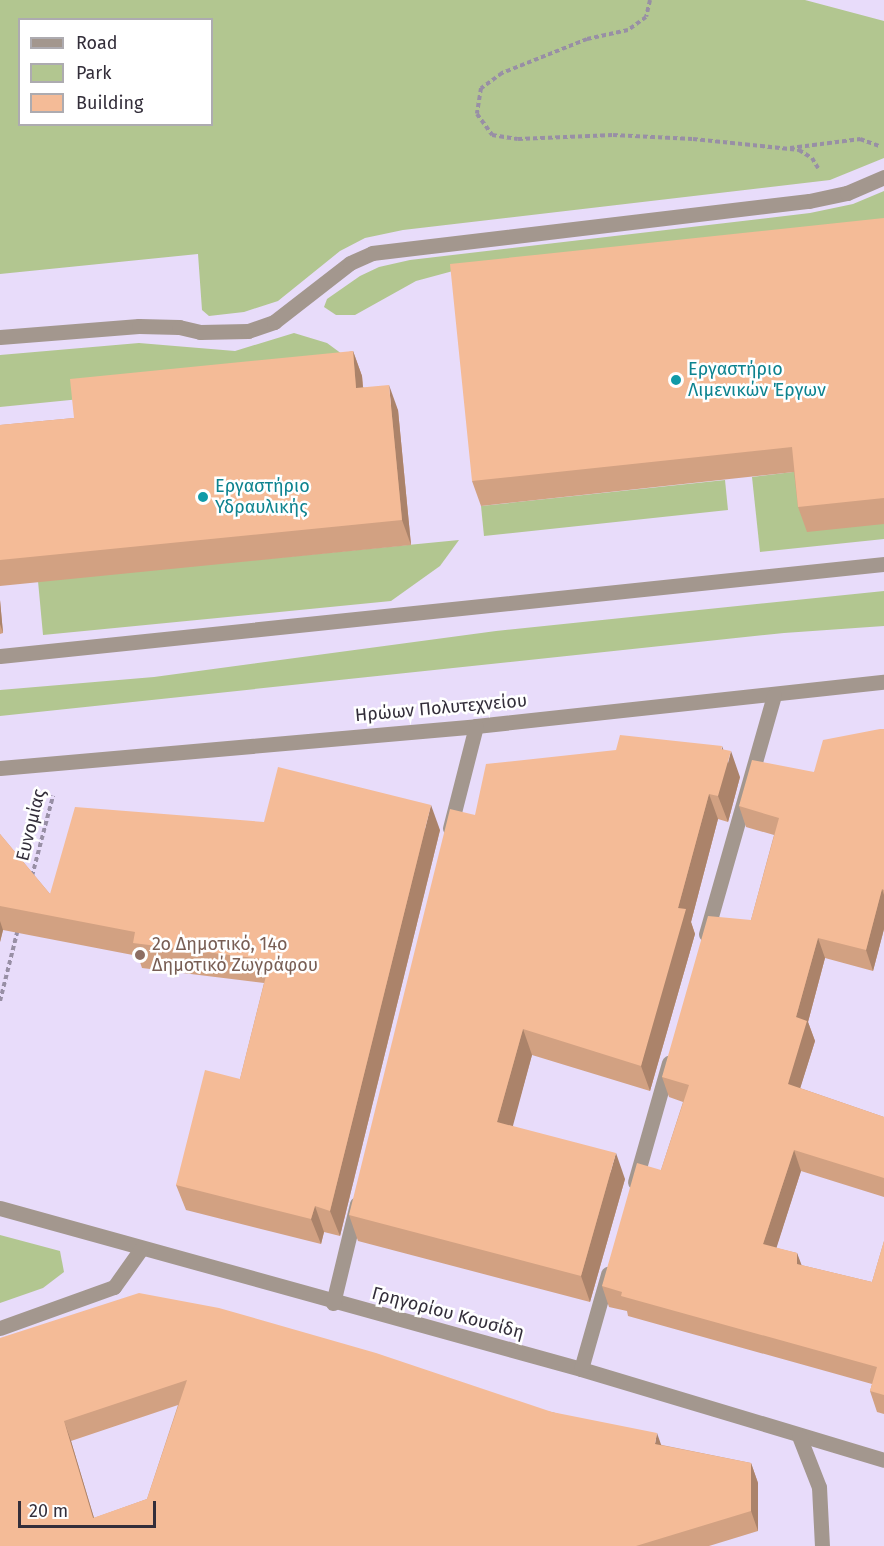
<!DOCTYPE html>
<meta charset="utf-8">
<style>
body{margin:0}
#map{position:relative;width:884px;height:1546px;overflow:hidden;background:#e8dcfa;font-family:"Fira Sans",sans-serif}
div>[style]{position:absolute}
.green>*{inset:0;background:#b2c690}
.path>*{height:4px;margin-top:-2px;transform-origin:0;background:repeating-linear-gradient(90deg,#988fa5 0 4.5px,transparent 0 7.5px)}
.minor>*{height:15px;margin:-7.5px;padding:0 7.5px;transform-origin:7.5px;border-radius:7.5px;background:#a3978e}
.wall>*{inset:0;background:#d2a182}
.shaded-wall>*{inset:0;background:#ab836a}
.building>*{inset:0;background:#f4bb97}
.dots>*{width:16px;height:16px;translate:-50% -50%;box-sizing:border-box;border:3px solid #fff;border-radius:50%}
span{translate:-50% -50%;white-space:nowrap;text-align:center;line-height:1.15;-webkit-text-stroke:5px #fff;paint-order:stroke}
.culture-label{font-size:18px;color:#0d838f}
.left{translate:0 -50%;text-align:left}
.street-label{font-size:18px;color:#332e3a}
.education-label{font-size:18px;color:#785e54}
.legend{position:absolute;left:18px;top:18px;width:195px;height:108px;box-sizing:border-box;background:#fff;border:2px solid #adabb0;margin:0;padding:8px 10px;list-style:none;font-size:18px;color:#332e3a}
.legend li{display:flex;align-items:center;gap:12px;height:30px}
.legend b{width:30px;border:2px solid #adabb0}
.scale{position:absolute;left:18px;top:1501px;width:138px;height:27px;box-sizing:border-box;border:3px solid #332e3a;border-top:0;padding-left:8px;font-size:18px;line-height:21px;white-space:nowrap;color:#332e3a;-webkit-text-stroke:4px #fff;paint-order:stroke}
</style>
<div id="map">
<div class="green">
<i style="clip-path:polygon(evenodd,0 0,805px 0,884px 21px,884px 158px,830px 180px,403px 230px,365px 238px,340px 251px,278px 301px,244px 312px,209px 316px,202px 310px,198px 254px,0 274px,0 0,20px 20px,212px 20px,212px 124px,20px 124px,20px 20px)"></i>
<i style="clip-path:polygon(884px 191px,884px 228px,453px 271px,416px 281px,355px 315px,336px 315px,324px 307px,327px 299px,360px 276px,379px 267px,410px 260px,810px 213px,853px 204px)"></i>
<i style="clip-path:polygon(294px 333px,327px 343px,342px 354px,352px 372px,0 407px,0 355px,139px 343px,235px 351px)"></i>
<i style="clip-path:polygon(801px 471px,884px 524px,884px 539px,760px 552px,752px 477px)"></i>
<i style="clip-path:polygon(725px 480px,728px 510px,484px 536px,481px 506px)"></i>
<i style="clip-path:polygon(459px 540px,440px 566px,391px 601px,43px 635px,38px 581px)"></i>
<i style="clip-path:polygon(884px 591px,884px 626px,784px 633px,0 716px,0 690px,154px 677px,496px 631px)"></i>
<i style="clip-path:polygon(0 1235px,60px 1251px,64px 1272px,43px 1288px,0 1303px)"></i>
</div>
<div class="path">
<i style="left:650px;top:0;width:17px;rotate:103deg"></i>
<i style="left:646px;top:17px;width:22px;rotate:144deg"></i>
<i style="left:628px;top:30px;width:42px;rotate:167.6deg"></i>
<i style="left:587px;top:39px;width:92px;rotate:158.2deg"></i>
<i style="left:502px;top:73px;width:26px;rotate:144deg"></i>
<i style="left:481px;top:88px;width:26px;rotate:99deg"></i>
<i style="left:477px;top:114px;width:26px;rotate:54deg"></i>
<i style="left:492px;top:135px;width:26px;rotate:9deg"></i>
<i style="left:518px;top:139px;width:95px;rotate:-2.4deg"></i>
<i style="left:613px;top:135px;width:80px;rotate:2.9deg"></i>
<i style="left:693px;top:139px;width:107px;rotate:5.9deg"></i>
<i style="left:799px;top:150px;width:15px;rotate:32deg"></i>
<i style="left:812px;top:158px;width:12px;rotate:59deg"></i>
<i style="left:790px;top:148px;width:71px;rotate:-7.3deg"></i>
<i style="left:860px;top:139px;width:20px;rotate:20deg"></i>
<i style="left:32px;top:876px;width:83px;rotate:-75.3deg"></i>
<i style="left:0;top:1001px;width:74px;rotate:-76deg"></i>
</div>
<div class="minor">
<i style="left:0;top:337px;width:139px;rotate:-4.5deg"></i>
<i style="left:139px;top:326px;width:40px;rotate:1.4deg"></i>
<i style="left:179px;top:327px;width:22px;rotate:13deg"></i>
<i style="left:200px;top:332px;width:48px;rotate:-1.2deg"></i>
<i style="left:248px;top:331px;width:28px;rotate:-19deg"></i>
<i style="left:274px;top:322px;width:96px;rotate:-37.8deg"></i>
<i style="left:350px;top:263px;width:24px;rotate:-24deg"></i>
<i style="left:372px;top:253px;width:440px;rotate:-6.8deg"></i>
<i style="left:809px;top:201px;width:39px;rotate:-12deg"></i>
<i style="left:847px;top:193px;width:40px;rotate:-23.4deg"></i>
<i style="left:0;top:656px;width:889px;rotate:-5.94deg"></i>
<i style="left:0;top:768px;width:478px;rotate:-5deg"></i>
<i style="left:476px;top:726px;width:410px;rotate:-6.2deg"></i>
<i style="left:450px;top:828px;width:105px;rotate:-75.7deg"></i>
<i style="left:706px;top:934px;width:248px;rotate:-74.1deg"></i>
<i style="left:635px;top:1182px;width:124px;rotate:-74.1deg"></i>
<i style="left:0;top:1208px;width:603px;rotate:15.49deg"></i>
<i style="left:581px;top:1369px;width:316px;rotate:16.7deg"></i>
<i style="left:333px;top:1303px;width:102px;rotate:-76.4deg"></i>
<i style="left:0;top:1328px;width:121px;rotate:-19.8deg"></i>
<i style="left:114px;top:1287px;width:47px;rotate:-54.6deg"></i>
<i style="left:581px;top:1369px;width:99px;rotate:-74.1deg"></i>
<i style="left:799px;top:1436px;width:55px;rotate:68.6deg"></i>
<i style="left:819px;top:1487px;width:59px;rotate:87.1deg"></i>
</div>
<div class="wall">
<i style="clip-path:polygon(884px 218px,884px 524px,807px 532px,798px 507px,794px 472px,481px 506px,472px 481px)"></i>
<i style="clip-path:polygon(353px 351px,362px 376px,363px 387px,398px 410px,411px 545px,0 586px,0 425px,74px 418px)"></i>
<i style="clip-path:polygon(0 600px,3px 633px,0 634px)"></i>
<i style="clip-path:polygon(884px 729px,884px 929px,873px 971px,825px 958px,808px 1022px,815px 1041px,800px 1088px,884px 1117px,884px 1197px,801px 1171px,776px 1248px,797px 1253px,801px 1265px,872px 1282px,884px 1241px,884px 1414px,877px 1412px,870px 1391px,872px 1384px,628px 1316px,627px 1311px,609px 1307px,602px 1286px,661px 1170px,683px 1102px,669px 1097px,662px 1077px,751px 920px,774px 835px,746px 827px,739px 806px,814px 772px)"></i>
<i style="clip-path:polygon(740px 777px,728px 822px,718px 819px,691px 922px,695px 934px,650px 1091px,532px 1055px,512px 1126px,625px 1179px,590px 1302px,358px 1241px,349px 1215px,475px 815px)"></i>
<i style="clip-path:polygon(264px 822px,440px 830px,340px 1236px,324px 1232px,321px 1244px,186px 1210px,176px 1185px,240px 1079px,264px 983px,142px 968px,138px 956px,3px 930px,0 942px,0 834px,50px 894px)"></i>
<i style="clip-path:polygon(evenodd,0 1338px,552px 1412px,662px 1445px,751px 1463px,758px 1483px,758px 1531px,709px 1546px,0 1546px,0 1338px,178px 1405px,147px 1499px,94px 1518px,71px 1441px,178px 1405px)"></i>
</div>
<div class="shaded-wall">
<i style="clip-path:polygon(353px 351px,362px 376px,365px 413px,356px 388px)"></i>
<i style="clip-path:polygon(389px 385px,398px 410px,411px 545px,402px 520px)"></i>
<i style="clip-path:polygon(0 600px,3px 633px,0 624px)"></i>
<i style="clip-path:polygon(722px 746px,728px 763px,731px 751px,740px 777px,728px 822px,718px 796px)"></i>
<i style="clip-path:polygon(709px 794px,718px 819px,691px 922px,695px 934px,650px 1091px,641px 1066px,678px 908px)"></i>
<i style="clip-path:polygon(431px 805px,440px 830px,340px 1236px,330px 1211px)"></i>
<i style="clip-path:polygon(882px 889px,884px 895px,884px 929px,873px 971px,866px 950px)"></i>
<i style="clip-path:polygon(0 921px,3px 930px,0 942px)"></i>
<i style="clip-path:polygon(818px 938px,825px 958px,808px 1022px,815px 1041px,795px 1105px,788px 1084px,796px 1017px)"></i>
<i style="clip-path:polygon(523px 1029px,532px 1055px,507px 1148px,497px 1122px)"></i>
<i style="clip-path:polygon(794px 1150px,801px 1171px,771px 1265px,763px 1244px)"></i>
<i style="clip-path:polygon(616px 1153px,625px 1179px,590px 1302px,581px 1276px)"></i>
<i style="clip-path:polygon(315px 1206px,324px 1232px,321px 1244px,311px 1219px)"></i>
<i style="clip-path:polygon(797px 1253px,805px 1274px,797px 1264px)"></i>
<i style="clip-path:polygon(64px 1421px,71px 1441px,100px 1538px,93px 1518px)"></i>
<i style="clip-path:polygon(657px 1433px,664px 1453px,655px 1444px)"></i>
<i style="clip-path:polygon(751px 1463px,758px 1483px,758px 1531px,751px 1511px)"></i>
</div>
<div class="building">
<i style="clip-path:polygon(884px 218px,884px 498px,798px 507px,792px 447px,472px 481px,450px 264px)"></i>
<i style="clip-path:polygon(353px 351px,356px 388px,389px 385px,402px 520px,0 560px,0 425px,74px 418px,70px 379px)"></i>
<i style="clip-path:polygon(880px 729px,884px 729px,884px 890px,882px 889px,866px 950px,818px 938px,796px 1017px,807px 1021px,788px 1084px,884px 1117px,884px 1178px,794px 1150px,763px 1244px,797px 1253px,797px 1264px,872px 1282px,884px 1241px,884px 1395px,870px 1391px,877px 1367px,621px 1296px,622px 1292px,602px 1286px,637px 1163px,661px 1170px,689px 1085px,662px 1077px,708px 916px,751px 920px,779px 818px,739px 806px,752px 760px,814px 772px,823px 740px)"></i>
<i style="clip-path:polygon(620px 735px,722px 746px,721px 749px,731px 751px,718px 796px,709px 794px,678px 908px,686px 909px,641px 1066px,523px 1029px,497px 1122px,616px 1153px,581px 1276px,349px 1215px,450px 809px,475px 815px,486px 764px,616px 750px)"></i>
<i style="clip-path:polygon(278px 767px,431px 805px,330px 1211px,315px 1206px,311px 1219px,176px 1185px,205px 1070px,240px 1079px,270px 960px,133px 943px,135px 932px,0 906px,0 834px,50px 894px,75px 807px,264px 822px)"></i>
<i style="clip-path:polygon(evenodd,139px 1293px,219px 1308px,376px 1353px,552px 1412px,657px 1433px,655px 1444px,751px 1463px,751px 1511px,636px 1546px,0 1546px,0 1338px,139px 1293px,187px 1380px,147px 1499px,93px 1518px,64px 1421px,187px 1380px)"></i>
</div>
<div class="dots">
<i style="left:676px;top:380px;background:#0f9aa8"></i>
<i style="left:203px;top:497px;background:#0f9aa8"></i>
<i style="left:140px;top:955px;background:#8d6e63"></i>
</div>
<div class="culture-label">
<span class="left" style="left:688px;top:380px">Εργαστήριο<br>Λιμενικών Έργων</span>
<span class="left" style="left:215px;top:497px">Εργαστήριο<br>Υδραυλικής</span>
</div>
<div class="street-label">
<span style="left:441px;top:708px;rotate:-5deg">Ηρώων Πολυτεχνείου</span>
<span style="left:31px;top:825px;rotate:-76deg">Ευνομίας</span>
<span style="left:448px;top:1313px;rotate:15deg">Γρηγορίου Κουσίδη</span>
</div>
<div class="education-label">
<span class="left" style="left:152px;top:955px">2ο Δημοτικό, 14ο<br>Δημοτικό Ζωγράφου</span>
</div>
<ul class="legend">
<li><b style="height:8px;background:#a3978e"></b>Road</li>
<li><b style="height:16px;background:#b2c690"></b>Park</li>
<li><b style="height:16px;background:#f4bb97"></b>Building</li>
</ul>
<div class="scale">20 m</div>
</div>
